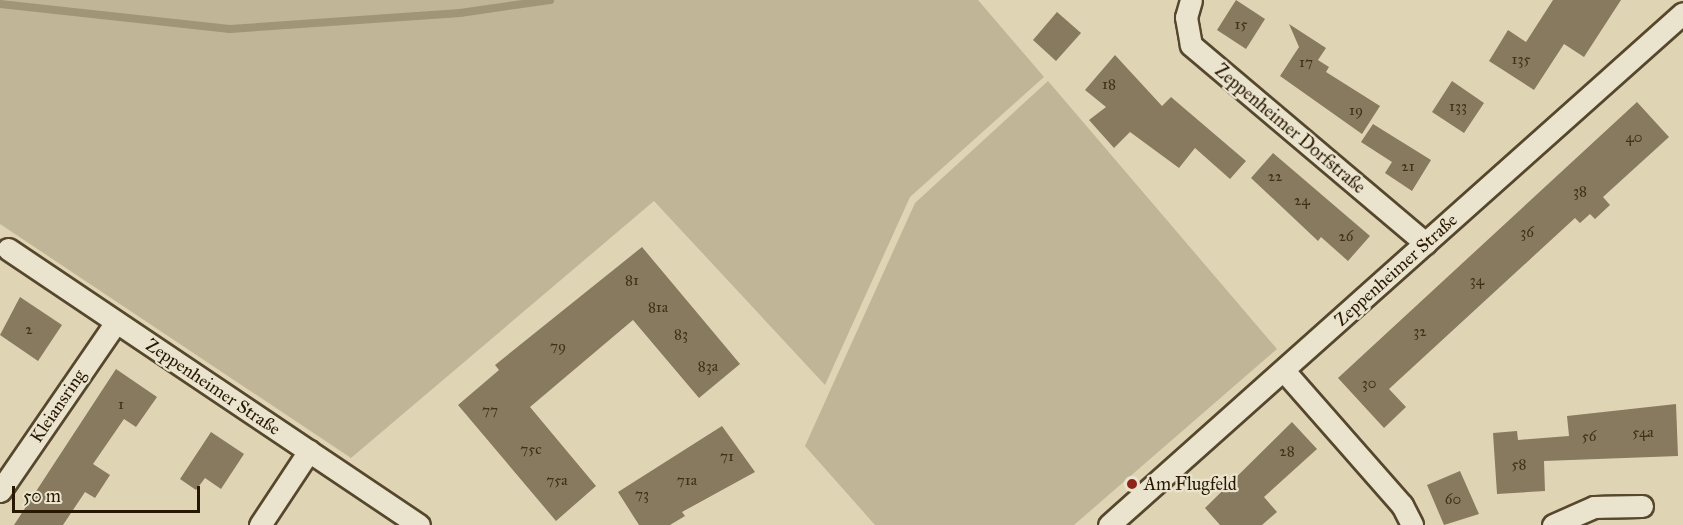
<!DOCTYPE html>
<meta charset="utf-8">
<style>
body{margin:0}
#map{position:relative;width:1683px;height:525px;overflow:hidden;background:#dfd5b5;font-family:"IM FELL Great Primer",serif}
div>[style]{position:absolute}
.green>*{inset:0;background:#c0b596}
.stream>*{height:8px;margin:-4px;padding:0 4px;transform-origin:4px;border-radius:4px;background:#a19577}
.building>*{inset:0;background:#887a5e}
.roads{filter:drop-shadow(2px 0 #56472d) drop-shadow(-2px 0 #56472d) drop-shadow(0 2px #56472d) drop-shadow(0 -2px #56472d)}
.minor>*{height:21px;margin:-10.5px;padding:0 10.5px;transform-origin:10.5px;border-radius:10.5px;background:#eae4cf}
.dots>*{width:16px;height:16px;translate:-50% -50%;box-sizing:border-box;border:3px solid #eae4cf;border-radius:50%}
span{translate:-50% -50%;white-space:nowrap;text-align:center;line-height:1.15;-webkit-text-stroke:4.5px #eae4cf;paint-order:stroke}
.number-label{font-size:15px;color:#413018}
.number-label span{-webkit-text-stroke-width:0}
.street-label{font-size:18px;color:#291800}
.poi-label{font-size:18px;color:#291800}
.left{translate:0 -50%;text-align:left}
.scale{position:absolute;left:12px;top:486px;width:188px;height:27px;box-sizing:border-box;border:3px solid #291800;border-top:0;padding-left:8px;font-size:18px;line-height:21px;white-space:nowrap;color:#291800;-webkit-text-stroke:4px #eae4cf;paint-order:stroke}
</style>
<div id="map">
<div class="green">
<i style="clip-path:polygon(0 0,978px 0,1044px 77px,910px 197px,825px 385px,654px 201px,351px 458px,0 224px)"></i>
<i style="clip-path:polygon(1048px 81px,1277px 349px,1074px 525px,875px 525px,805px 446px,915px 203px)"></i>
</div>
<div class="stream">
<i style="left:0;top:4px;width:231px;rotate:6.2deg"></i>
<i style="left:230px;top:29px;width:231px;rotate:-4deg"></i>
<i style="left:460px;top:13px;width:91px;rotate:-8.2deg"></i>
</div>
<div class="building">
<i style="clip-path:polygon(1236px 0,1265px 19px,1246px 49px,1217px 30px)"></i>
<i style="clip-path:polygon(1553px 0,1621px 0,1584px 57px,1564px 44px,1534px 90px,1489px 61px,1508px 30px,1526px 42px)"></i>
<i style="clip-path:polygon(1057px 12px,1081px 33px,1056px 61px,1033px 40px)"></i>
<i style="clip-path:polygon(1289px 24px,1326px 48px,1318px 60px,1329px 67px,1326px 72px,1380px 106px,1362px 134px,1280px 76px,1299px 47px)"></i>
<i style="clip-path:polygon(1115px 55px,1162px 106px,1171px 97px,1246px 161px,1230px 179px,1195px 148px,1179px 168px,1130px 132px,1114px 148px,1089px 120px,1106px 107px,1085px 90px)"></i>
<i style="clip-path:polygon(1452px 81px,1484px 103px,1464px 133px,1432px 112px)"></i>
<i style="clip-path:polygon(1637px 102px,1669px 137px,1603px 197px,1610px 205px,1595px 219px,1590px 214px,1580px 223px,1575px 218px,1389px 389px,1406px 407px,1384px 428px,1338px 378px)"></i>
<i style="clip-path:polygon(1373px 124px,1431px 160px,1412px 191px,1385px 173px,1392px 162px,1361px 142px)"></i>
<i style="clip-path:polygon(1273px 153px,1370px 236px,1348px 261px,1321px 237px,1318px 241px,1251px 178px)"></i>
<i style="clip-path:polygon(642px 247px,740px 364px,699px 398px,633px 320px,530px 407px,596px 486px,556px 521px,458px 405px,499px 370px,495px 365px)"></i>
<i style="clip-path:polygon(20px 297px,62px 325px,38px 361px,0 335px)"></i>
<i style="clip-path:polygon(116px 369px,157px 397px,136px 427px,124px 419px,93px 464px,110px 475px,95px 498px,85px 492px,63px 525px,14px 525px)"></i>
<i style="clip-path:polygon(1676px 404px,1678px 456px,1544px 461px,1545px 491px,1497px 494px,1493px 433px,1517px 431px,1518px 440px,1569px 436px,1567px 416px)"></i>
<i style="clip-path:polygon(1292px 422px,1317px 449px,1264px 497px,1277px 512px,1262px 525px,1220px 525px,1205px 508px)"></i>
<i style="clip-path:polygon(722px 426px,755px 472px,682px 512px,685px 516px,670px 525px,639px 525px,618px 492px)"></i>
<i style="clip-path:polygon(211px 432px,244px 454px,221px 489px,205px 478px,196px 490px,180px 479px)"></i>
<i style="clip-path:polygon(1460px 471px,1479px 514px,1444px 525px,1427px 485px)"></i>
</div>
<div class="roads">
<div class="minor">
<i style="left:1191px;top:0;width:18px;rotate:106deg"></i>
<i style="left:1186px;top:17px;width:28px;rotate:80deg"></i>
<i style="left:1191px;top:45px;width:307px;rotate:40.2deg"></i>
<i style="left:8px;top:249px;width:495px;rotate:33.9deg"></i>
<i style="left:1285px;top:372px;width:177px;rotate:48.7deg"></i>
<i style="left:1402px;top:505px;width:22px;rotate:63deg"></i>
<i style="left:0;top:491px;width:205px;rotate:-55.5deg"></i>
<i style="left:260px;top:525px;width:89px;rotate:-56.5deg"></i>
<i style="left:1109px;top:525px;width:769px;rotate:-41.73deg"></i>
<i style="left:1553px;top:525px;width:45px;rotate:-23.7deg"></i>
<i style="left:1594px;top:507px;width:48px;rotate:-1.2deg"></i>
</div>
</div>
<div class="dots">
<i style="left:1132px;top:484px;background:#8f2418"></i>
</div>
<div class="number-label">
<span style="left:1241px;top:25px">15</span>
<span style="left:1521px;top:60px">135</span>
<span style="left:1306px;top:63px">17</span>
<span style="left:1109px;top:85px">18</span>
<span style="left:1458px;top:107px">133</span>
<span style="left:1356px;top:111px">19</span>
<span style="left:1634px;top:138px">40</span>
<span style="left:1408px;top:167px">21</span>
<span style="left:1275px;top:177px">22</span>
<span style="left:1580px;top:192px">38</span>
<span style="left:1302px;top:201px">24</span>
<span style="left:1527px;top:233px">36</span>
<span style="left:1346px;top:237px">26</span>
<span style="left:632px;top:281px">81</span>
<span style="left:1477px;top:281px">34</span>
<span style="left:658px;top:308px">81a</span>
<span style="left:29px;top:330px">2</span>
<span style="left:1420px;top:332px">32</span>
<span style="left:681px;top:335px">83</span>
<span style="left:558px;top:347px">79</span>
<span style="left:708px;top:367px">83a</span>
<span style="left:1369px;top:384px">30</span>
<span style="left:121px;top:405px">1</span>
<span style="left:490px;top:411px">77</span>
<span style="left:1643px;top:433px">54a</span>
<span style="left:1589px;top:437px">56</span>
<span style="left:531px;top:450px">75c</span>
<span style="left:1287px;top:452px">28</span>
<span style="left:727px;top:457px">71</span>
<span style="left:1519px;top:465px">58</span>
<span style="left:557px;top:481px">75a</span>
<span style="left:687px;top:481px">71a</span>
<span style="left:642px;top:495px">73</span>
<span style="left:1453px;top:500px">60</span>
</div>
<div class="street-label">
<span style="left:1290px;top:129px;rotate:40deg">Zeppenheimer Dorfstraße</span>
<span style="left:1396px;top:270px;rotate:-42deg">Zeppenheimer Straße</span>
<span style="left:213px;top:387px;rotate:34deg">Zeppenheimer Straße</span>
<span style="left:58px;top:406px;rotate:-56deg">Kleiansring</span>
</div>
<div class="poi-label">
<span class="left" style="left:1144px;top:484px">Am Flugfeld</span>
</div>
<div class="scale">50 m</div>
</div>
